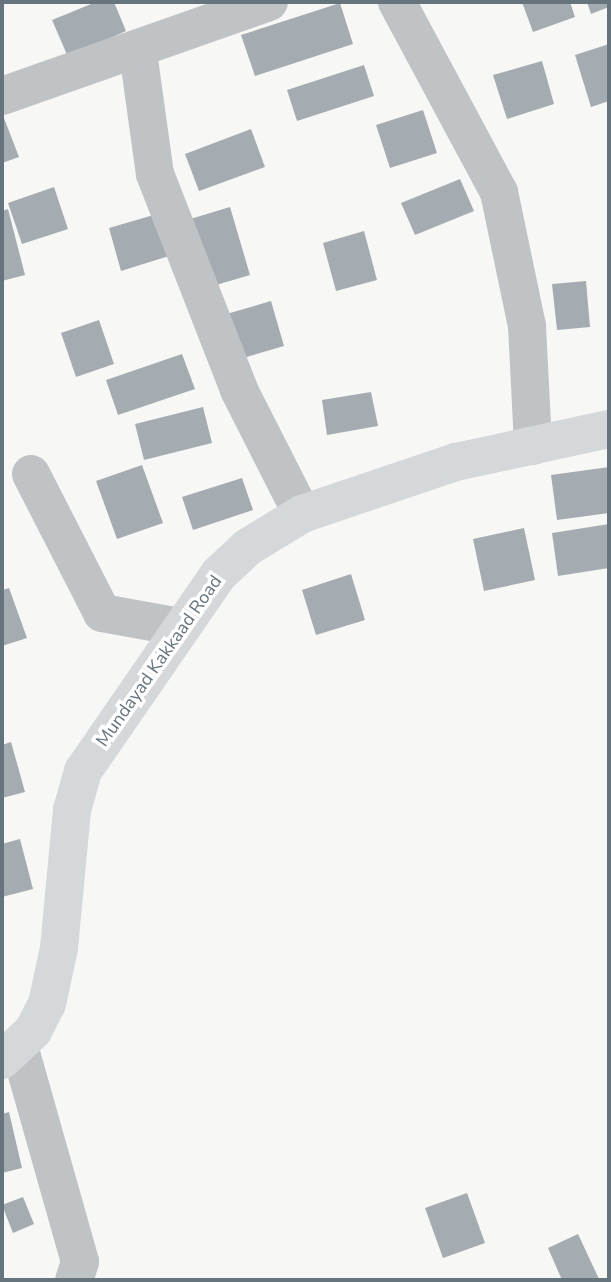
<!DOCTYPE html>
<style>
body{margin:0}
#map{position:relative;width:611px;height:1282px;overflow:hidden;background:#f7f7f5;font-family:"Nunito Sans",sans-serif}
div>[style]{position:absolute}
.building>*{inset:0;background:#a5acb1}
.street>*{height:38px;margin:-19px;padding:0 19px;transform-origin:19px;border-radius:19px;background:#bfc3c6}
.secondary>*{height:38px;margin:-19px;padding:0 19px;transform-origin:19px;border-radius:19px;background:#d4d8db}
span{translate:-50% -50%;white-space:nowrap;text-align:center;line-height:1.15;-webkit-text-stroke:7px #fff;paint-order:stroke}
.street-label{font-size:18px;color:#66747d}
.frame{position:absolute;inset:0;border:4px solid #66747d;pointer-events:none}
</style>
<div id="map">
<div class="building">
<i style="clip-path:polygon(96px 2px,114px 2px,126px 31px,68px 57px,52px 20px)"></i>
<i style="clip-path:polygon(522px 2px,570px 2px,575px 17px,533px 32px)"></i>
<i style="clip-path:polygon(587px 2px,609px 2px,609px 7px,591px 14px)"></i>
<i style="clip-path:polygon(340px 3px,353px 44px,255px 76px,241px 35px)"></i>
<i style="clip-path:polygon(609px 44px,609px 101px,591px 107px,575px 55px)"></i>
<i style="clip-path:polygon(542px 61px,554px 104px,507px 119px,493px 75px)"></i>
<i style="clip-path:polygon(364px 65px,374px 96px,297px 121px,287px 90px)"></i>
<i style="clip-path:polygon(423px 110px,437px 153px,390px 168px,376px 125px)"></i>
<i style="clip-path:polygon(2px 113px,19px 157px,2px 163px)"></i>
<i style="clip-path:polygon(251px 129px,265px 167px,199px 191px,185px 154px)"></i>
<i style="clip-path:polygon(460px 179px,474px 211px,415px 235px,401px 203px)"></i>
<i style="clip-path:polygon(54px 187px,68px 229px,22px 244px,8px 203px)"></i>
<i style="clip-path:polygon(230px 207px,250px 275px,206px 288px,187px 220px)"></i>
<i style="clip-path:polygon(8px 209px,25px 275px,2px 281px,2px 211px)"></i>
<i style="clip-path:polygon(157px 214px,169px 256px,121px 271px,109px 228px)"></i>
<i style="clip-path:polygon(364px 231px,377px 280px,336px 291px,323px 243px)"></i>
<i style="clip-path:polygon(586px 281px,590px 327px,557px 330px,552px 284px)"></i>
<i style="clip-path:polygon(271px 301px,284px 346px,236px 360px,223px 315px)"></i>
<i style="clip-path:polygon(99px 320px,114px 364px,76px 377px,61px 333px)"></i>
<i style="clip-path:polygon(182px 354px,195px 389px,118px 415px,106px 380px)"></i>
<i style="clip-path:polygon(371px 392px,378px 426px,327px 435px,322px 400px)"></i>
<i style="clip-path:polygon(203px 407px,212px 443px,144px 460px,135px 424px)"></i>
<i style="clip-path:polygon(142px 465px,163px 523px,117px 539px,96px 481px)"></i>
<i style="clip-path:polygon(609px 467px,609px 513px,557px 520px,551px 475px)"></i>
<i style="clip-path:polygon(242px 478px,253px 510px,193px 530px,182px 497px)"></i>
<i style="clip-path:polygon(609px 524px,609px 568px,558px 576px,552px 533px)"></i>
<i style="clip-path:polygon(524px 528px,535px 580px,484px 591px,473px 539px)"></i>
<i style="clip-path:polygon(351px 574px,365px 620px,316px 635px,302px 590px)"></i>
<i style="clip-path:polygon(9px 588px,27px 638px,2px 646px,2px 590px)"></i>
<i style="clip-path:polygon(11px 742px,25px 792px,2px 798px,2px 745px)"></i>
<i style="clip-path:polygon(20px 839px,33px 889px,2px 897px,2px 844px)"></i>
<i style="clip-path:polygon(9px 1112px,22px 1168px,2px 1173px,2px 1114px)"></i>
<i style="clip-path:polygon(467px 1193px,485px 1243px,443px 1258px,425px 1208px)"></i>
<i style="clip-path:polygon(23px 1197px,34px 1224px,13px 1233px,2px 1205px)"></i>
<i style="clip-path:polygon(578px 1234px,599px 1279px,595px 1280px,562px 1280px,548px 1248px)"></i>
</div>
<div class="street">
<i style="left:397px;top:2px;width:216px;rotate:61.8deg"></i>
<i style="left:499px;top:192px;width:137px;rotate:78.2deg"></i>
<i style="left:527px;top:326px;width:120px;rotate:87.1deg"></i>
<i style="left:138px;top:52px;width:123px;rotate:82.1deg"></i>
<i style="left:155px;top:174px;width:232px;rotate:68.7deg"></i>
<i style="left:239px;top:390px;width:139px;rotate:63.1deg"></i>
<i style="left:2px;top:96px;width:283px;rotate:-19.4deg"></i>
<i style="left:31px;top:474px;width:156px;rotate:62.9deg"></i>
<i style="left:102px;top:613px;width:79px;rotate:10.2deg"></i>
<i style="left:19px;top:1046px;width:224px;rotate:74.2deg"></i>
<i style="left:80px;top:1262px;width:19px;rotate:108deg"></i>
</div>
<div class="secondary">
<i style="left:2px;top:1060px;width:42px;rotate:-43.1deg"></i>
<i style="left:33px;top:1031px;width:30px;rotate:-63deg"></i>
<i style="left:47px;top:1004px;width:57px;rotate:-77.9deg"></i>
<i style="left:59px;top:948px;width:139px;rotate:-84.6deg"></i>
<i style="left:72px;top:810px;width:41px;rotate:-74.2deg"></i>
<i style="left:83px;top:771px;width:239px;rotate:-55.4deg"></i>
<i style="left:219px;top:574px;width:40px;rotate:-43deg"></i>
<i style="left:248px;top:547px;width:63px;rotate:-31.4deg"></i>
<i style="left:302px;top:514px;width:163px;rotate:-18.7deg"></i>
<i style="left:456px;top:462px;width:157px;rotate:-12.2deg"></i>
</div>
<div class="street-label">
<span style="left:159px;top:661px;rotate:-55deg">Mundayad Kakkaad Road</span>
</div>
<div class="frame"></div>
</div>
